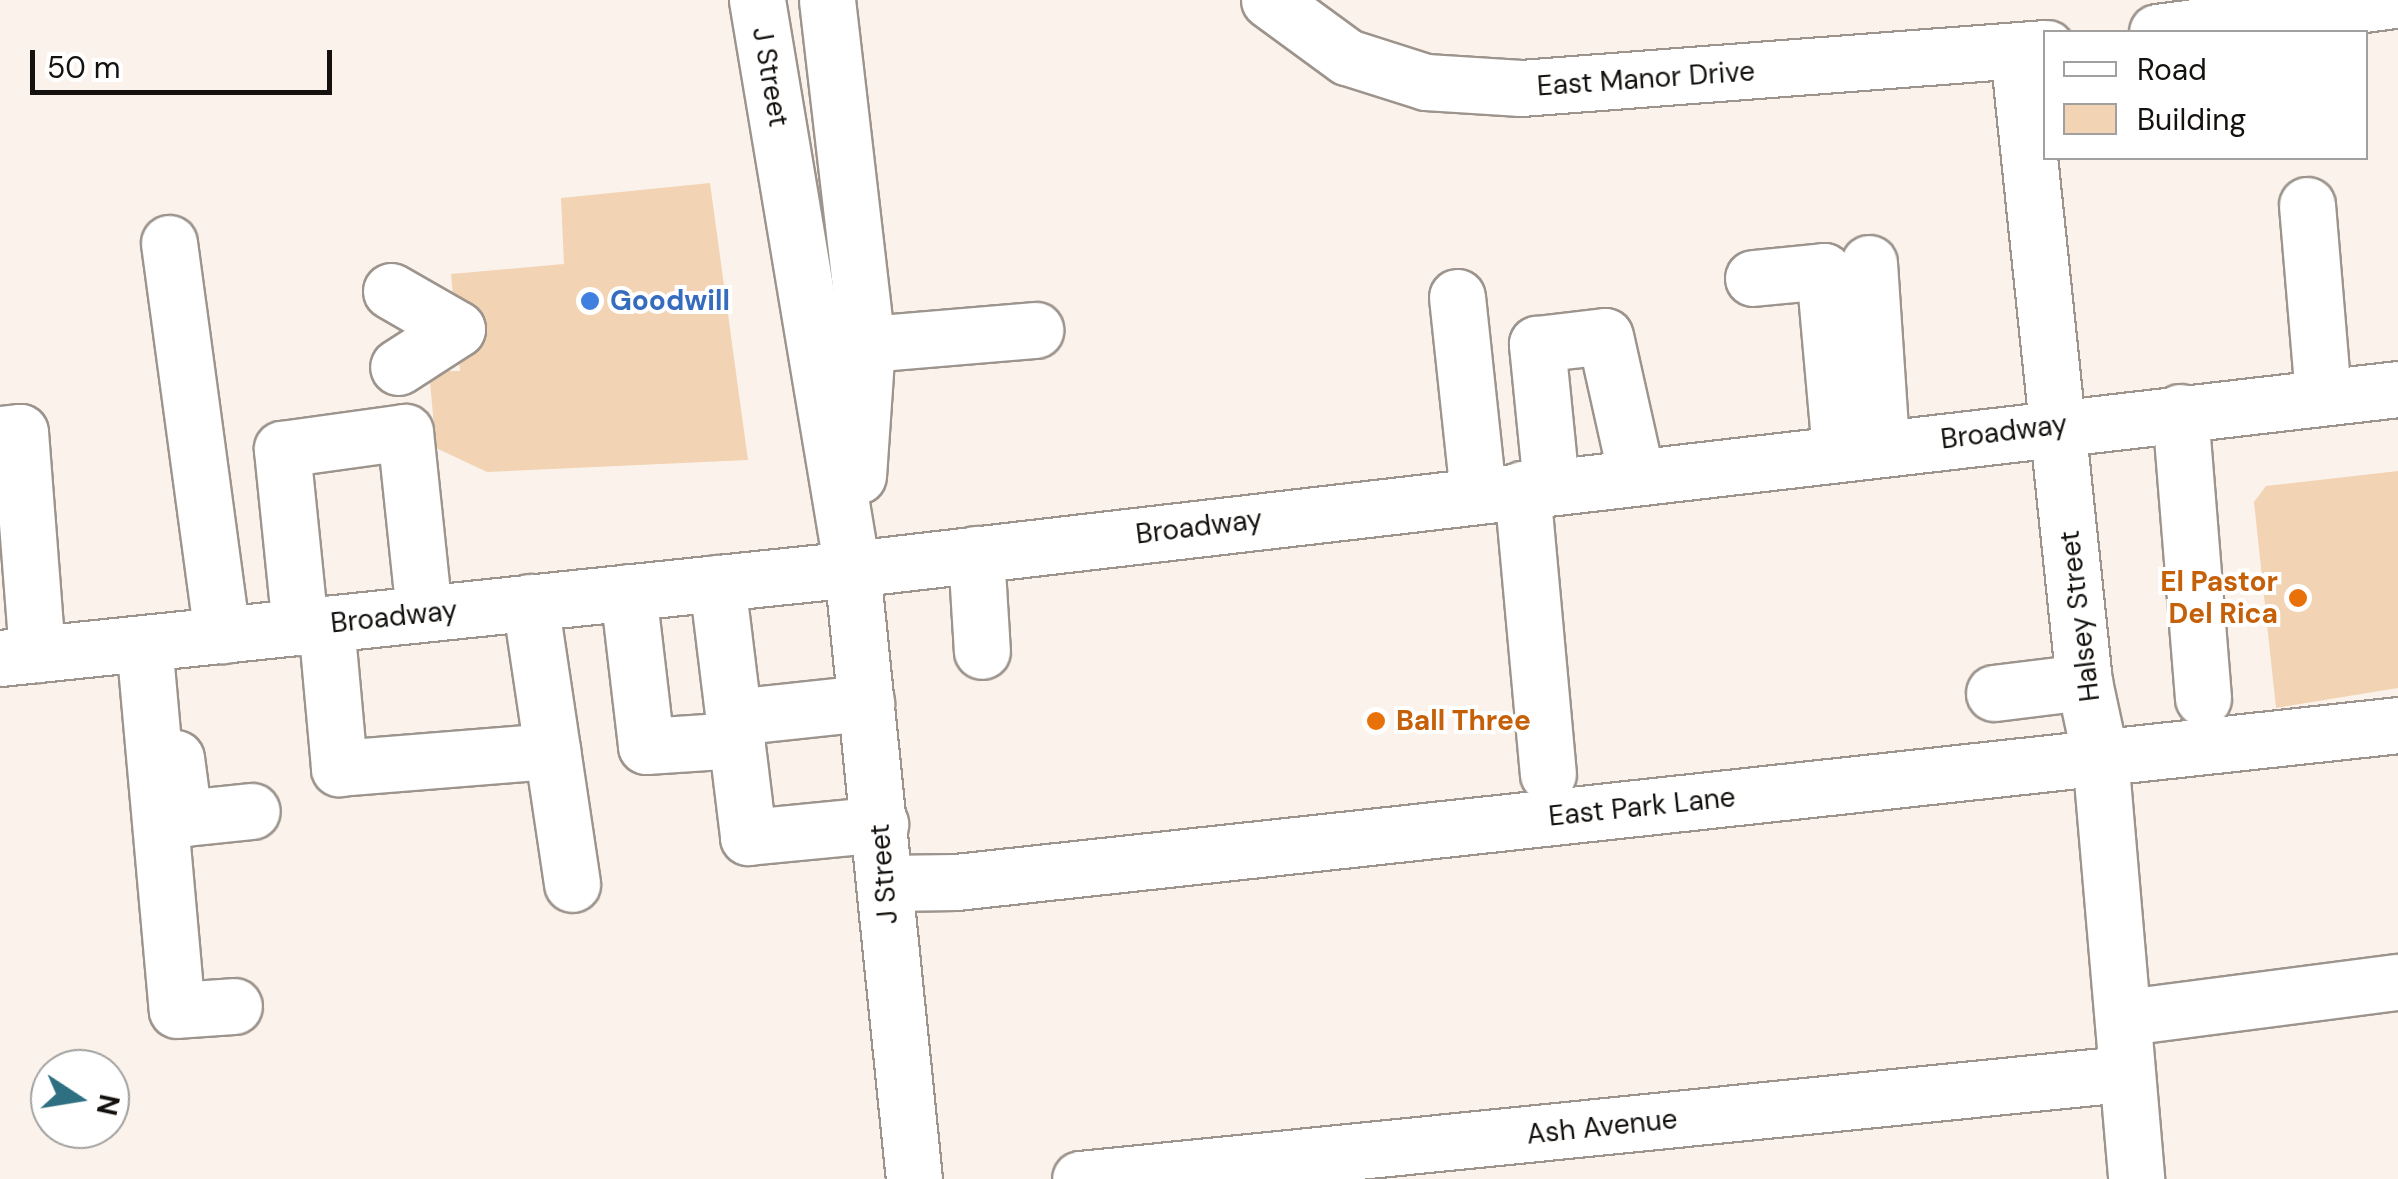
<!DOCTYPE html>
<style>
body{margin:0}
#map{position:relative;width:2398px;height:1179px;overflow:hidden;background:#fbf3eb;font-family:"DM Sans",sans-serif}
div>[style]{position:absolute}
.building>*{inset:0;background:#f2d3b4}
.roads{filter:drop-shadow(2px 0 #9c948d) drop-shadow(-2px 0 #9c948d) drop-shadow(0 2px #9c948d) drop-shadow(0 -2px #9c948d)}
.minor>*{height:55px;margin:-27.5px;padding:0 27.5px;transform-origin:27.5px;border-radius:27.5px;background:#fff}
.major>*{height:55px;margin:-27.5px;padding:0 27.5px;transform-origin:27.5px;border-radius:27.5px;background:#fff}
.dots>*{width:28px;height:28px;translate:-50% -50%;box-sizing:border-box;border:5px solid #fff;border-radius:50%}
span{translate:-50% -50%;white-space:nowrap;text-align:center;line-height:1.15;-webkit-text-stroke:8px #fff;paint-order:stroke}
.street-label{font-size:28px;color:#14110e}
.shop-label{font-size:28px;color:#366cbe;font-weight:700}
.left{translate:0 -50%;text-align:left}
.food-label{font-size:28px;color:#c56008;font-weight:700}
.right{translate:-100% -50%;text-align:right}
.legend{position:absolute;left:2043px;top:30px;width:325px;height:130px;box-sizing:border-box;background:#fff;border:2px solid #a1a09f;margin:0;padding:12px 18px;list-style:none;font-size:30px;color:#14110e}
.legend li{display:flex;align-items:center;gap:20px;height:50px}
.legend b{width:50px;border:2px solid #a1a09f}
.north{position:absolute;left:30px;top:1049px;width:100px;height:100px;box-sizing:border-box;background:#fff;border:2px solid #a1a09f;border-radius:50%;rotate:102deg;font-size:28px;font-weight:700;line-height:40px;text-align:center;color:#14110e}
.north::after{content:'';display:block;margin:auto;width:35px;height:45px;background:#2e6f82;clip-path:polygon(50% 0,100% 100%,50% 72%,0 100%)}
.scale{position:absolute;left:30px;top:50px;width:302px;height:45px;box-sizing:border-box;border:5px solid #14110e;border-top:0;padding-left:12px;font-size:30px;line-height:35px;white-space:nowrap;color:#14110e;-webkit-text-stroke:8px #fff;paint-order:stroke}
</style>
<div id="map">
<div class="building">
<i style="clip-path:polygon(710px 183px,748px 460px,487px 472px,436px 448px,429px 371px,460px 371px,451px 274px,564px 264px,561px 198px)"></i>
<i style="clip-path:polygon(2398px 471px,2398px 688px,2276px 708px,2254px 502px,2266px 486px)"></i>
</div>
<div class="roads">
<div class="minor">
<i style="left:1269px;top:0;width:97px;rotate:36.2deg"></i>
<i style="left:1347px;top:57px;width:83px;rotate:17.6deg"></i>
<i style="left:1426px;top:82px;width:95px;rotate:3.6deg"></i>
<i style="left:1521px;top:88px;width:527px;rotate:-4.36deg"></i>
<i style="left:2157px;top:32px;width:239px;rotate:-7.7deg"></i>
<i style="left:2018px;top:52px;width:633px;rotate:84.02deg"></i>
<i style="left:2084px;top:682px;width:76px;rotate:77.8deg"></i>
<i style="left:2100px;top:756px;width:425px;rotate:85.1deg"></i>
<i style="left:2307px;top:205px;width:193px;rotate:85.2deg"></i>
<i style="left:169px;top:243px;width:396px;rotate:82.3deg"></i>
<i style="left:1869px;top:263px;width:183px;rotate:86.2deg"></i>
<i style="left:1753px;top:278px;width:71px;rotate:-5.6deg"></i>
<i style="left:1824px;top:271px;width:181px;rotate:84.9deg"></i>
<i style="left:391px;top:291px;width:76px;rotate:29.9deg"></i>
<i style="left:457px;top:329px;width:70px;rotate:147.2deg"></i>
<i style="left:1457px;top:297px;width:198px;rotate:83.9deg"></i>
<i style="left:867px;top:344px;width:169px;rotate:-4.8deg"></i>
<i style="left:2180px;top:412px;width:287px;rotate:85.4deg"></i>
<i style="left:0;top:434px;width:20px;rotate:-6deg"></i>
<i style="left:20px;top:432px;width:223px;rotate:85.6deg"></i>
<i style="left:1551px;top:485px;width:142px;rotate:-95.7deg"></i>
<i style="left:1537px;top:344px;width:68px;rotate:-6.7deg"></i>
<i style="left:1605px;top:336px;width:142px;rotate:77.4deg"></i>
<i style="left:1522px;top:489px;width:286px;rotate:84.8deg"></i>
<i style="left:976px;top:554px;width:97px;rotate:86.5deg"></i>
<i style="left:852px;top:569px;width:613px;rotate:84.2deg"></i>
<i style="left:717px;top:583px;width:256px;rotate:83deg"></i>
<i style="left:748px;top:837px;width:133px;rotate:-5.6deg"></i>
<i style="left:628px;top:592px;width:155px;rotate:83.3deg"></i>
<i style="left:646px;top:746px;width:91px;rotate:-3.8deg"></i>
<i style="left:530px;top:602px;width:285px;rotate:81.5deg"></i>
<i style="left:326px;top:624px;width:145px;rotate:84.8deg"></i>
<i style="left:339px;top:768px;width:214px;rotate:-4.6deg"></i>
<i style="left:300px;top:627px;width:179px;rotate:-95.8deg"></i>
<i style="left:282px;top:449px;width:124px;rotate:-7.9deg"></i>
<i style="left:405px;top:432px;width:182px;rotate:84deg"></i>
<i style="left:144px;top:643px;width:368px;rotate:84.9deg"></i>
<i style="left:177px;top:1010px;width:57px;rotate:-4deg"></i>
<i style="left:1994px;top:693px;width:91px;rotate:-7deg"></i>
<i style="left:734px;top:717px;width:133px;rotate:-6.1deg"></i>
<i style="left:176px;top:758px;width:61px;rotate:82.4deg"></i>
<i style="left:184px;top:818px;width:68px;rotate:-5.9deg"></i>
<i style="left:885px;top:883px;width:71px;rotate:-0.8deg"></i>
<i style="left:956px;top:882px;width:1451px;rotate:-6.21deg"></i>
<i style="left:2127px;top:1017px;width:273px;rotate:-7.4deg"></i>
<i style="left:1080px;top:1179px;width:1048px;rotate:-5.75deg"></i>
</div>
<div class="major">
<i style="left:757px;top:0;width:577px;rotate:80.52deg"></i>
<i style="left:827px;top:0;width:346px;rotate:83.4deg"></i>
<i style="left:867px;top:344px;width:132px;rotate:93.9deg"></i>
<i style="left:0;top:658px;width:857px;rotate:-5.96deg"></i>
<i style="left:852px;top:569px;width:1556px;rotate:-6.64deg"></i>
</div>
</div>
<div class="dots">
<i style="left:590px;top:301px;background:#3f7fe0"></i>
<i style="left:2298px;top:598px;background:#e8710a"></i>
<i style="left:1376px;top:721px;background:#e8710a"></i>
</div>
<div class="street-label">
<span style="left:770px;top:77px;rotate:80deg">J Street</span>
<span style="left:1646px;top:79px;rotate:-4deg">East Manor Drive</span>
<span style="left:2004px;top:432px;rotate:-7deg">Broadway</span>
<span style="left:1199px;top:527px;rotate:-7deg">Broadway</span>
<span style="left:2080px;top:616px;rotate:-97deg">Halsey Street</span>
<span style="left:394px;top:617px;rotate:-6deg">Broadway</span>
<span style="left:1642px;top:807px;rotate:-6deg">East Park Lane</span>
<span style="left:884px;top:874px;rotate:-95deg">J Street</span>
<span style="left:1602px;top:1127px;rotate:-6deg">Ash Avenue</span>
</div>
<div class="shop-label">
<span class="left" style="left:610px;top:301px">Goodwill</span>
</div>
<div class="food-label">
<span class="right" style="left:2278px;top:598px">El Pastor<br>Del Rica</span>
<span class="left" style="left:1396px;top:721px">Ball Three</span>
</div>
<ul class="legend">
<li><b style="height:12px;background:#fff"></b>Road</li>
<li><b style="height:28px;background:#f2d3b4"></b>Building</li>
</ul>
<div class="north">N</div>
<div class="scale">50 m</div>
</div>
